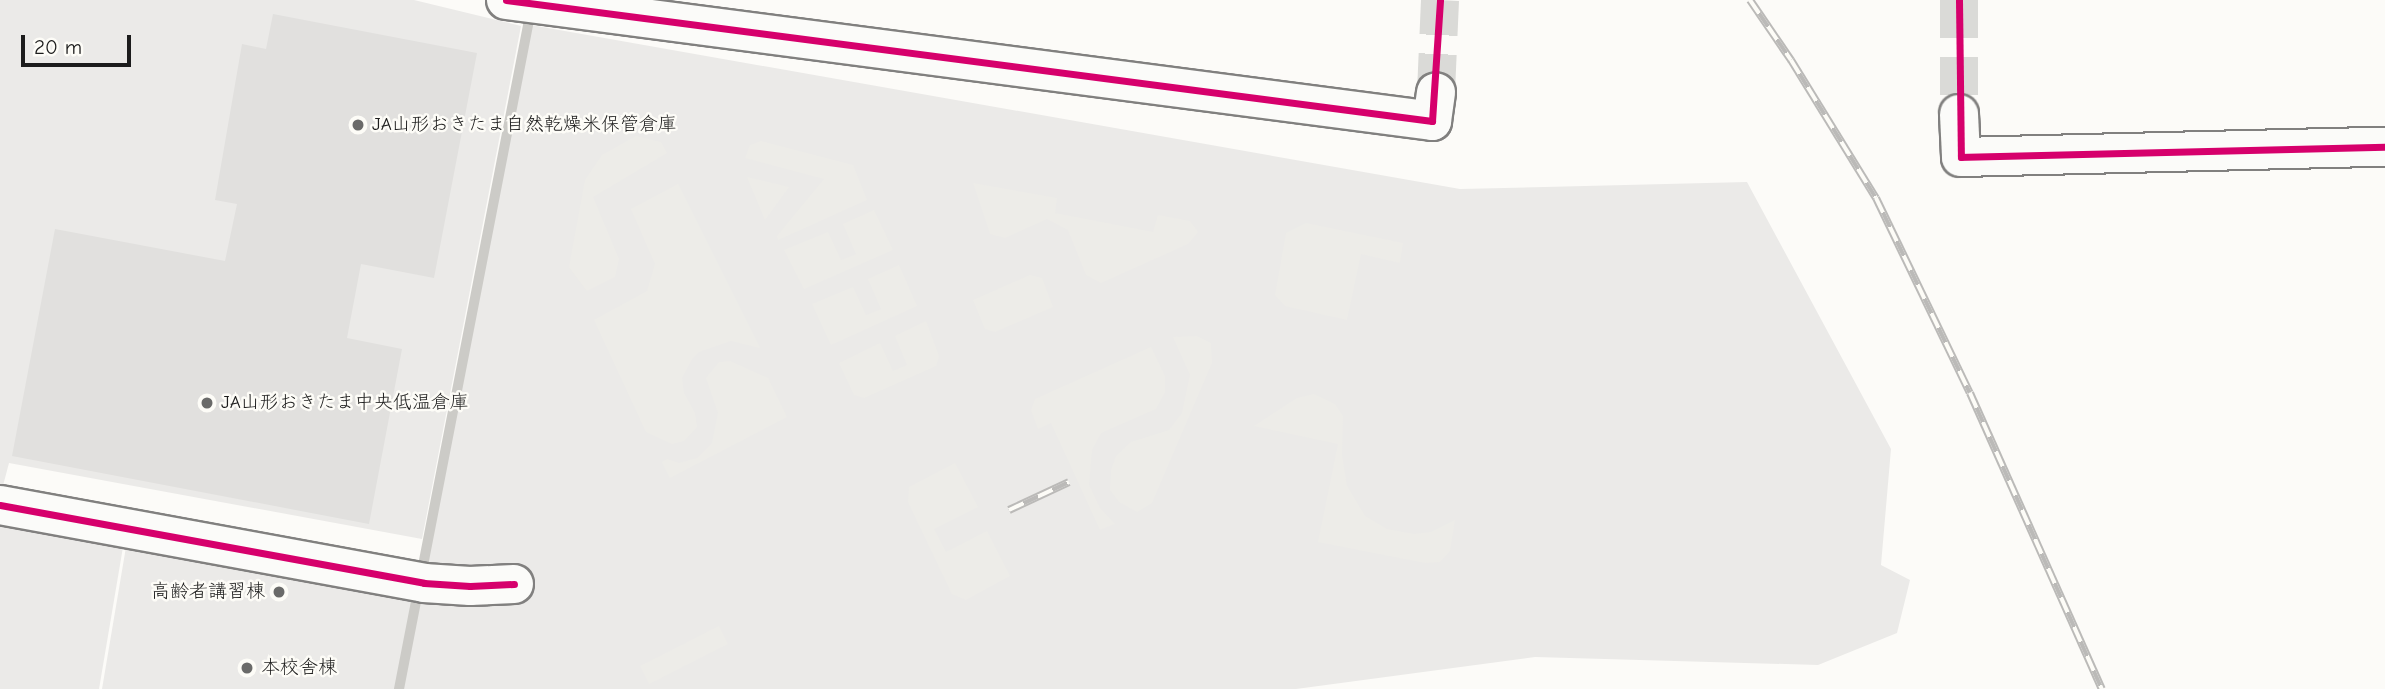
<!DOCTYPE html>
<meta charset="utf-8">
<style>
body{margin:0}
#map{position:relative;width:2385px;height:689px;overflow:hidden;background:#fcfbf8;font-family:"Comic Neue","Klee One",sans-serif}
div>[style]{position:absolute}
.built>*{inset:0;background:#ebeae8}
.green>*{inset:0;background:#edece8}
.stream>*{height:10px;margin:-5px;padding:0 5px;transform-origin:5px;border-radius:5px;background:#cccbc7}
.building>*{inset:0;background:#e1e0de}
.minor-tunnel>*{height:38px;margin-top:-19px;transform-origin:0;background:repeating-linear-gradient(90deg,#dadad7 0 38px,transparent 0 57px)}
.roads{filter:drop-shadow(2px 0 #81807f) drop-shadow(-2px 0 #81807f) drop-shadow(0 2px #81807f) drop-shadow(0 -2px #81807f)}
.minor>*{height:38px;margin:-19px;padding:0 19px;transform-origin:19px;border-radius:19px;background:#fbfbf9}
.rail>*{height:8px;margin-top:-4px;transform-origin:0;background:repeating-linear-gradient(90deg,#fdfcf7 0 16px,#bbbab8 0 32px);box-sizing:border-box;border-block:2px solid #bbbab8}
.cycleway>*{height:7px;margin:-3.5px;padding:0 3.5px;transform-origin:3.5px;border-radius:3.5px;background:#d6006c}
.dots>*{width:19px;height:19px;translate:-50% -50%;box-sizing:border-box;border:4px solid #fdfcf7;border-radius:50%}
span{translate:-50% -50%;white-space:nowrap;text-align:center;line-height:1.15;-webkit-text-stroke:5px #fdfcf7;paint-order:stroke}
.poi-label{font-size:19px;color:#1c1c1c}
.left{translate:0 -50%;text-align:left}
.right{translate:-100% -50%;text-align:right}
.scale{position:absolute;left:21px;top:35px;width:110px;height:32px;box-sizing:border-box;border:4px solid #1c1c1c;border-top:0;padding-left:9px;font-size:21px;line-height:24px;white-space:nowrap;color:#1c1c1c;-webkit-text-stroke:5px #fdfcf7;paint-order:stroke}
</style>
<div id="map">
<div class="built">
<i style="clip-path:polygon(0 0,414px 0,521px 26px,422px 539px,9px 463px,0 497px)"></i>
<i style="clip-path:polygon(531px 25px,1460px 189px,1747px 182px,1891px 449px,1881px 565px,1910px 580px,1897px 633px,1818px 665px,1535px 657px,1296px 689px,102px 689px,126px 547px,421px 595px)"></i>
<i style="clip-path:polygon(0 525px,123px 547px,99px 689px,0 689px)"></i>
</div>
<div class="green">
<i style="clip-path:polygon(636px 136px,661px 142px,667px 153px,593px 197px,619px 259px,615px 277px,587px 291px,569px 267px,585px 180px,602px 155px)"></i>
<i style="clip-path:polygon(761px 141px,853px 165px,867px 200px,778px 240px,777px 236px,824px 179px,745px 158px,750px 145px)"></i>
<i style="clip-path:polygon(747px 177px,789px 187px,765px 220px)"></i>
<i style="clip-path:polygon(973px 183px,1057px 198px,1055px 213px,1153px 232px,1158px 215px,1190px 221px,1198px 232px,1188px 244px,1101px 283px,1086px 275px,1068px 230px,1047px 219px,1005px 238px,990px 234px)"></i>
<i style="clip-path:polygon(678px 184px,760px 348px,731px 341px,699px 352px,692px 359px,682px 378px,684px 393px,695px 413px,697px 427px,684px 441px,672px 444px,646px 432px,594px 320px,647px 291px,655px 264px,631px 209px)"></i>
<i style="clip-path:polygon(874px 210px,893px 250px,804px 289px,784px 250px,828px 232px,841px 260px,856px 254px,843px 224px)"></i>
<i style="clip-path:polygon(1306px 223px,1403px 243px,1400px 263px,1361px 254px,1347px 320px,1285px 306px,1275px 295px,1286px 233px)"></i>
<i style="clip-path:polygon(899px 265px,917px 306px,831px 345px,812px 304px,853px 287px,866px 315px,881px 309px,868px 279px)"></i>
<i style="clip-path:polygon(1030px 275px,1042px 278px,1053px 307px,995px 332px,985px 329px,973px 300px)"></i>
<i style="clip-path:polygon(926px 321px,939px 356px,936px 366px,864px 398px,854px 395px,839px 363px,880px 343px,893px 371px,907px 365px,895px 336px)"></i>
<i style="clip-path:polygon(1197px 336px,1211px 343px,1212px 363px,1152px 503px,1137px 512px,1119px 502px,1110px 490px,1111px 470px,1116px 456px,1131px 442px,1169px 430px,1182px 413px,1190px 375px,1173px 337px)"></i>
<i style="clip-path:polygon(1151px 347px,1165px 376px,1165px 392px,1156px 409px,1101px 433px,1092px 450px,1089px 485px,1100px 508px,1115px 524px,1100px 530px,1051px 423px,1038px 429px,1031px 410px,1035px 399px)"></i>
<i style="clip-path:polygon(730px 361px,768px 378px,787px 417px,670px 478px,662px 462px,667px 459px,679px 463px,697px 458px,712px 443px,718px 413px,706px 378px,719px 362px)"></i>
<i style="clip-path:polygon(1314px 394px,1335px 404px,1343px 416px,1342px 455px,1347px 486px,1365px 516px,1387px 529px,1414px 534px,1431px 532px,1455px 520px,1450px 551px,1440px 562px,1425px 563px,1318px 542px,1338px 444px,1254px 426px,1297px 398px)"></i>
<i style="clip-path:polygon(955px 463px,978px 507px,934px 529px,946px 552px,987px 531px,1010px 576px,966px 600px,952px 594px,908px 502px,909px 487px)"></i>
<i style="clip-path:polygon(719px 626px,728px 644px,649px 684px,640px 666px)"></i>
</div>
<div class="stream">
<i style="left:399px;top:689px;width:687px;rotate:-79deg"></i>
</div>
<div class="building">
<i style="clip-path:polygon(273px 14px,477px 53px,434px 278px,361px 264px,347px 338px,402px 349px,369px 524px,12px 456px,55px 229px,225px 261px,237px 204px,215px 200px,242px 44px,266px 49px)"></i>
</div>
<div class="minor-tunnel">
<i style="left:1959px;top:0;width:114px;rotate:90deg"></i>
<i style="left:1436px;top:92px;width:92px;rotate:-87.5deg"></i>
</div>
<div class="roads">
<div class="minor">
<i style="left:506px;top:0;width:934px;rotate:7.44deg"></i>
<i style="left:1432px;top:121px;width:29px;rotate:-82deg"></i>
<i style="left:1959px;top:114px;width:43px;rotate:87.3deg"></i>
<i style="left:1961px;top:157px;width:424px;rotate:-1.4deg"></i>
<i style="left:0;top:505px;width:431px;rotate:10.4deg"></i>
<i style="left:424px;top:583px;width:46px;rotate:3.7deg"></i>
<i style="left:470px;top:586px;width:44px;rotate:-2.6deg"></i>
</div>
</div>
<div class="rail">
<i style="left:1750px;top:0;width:73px;rotate:55.7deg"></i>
<i style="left:1791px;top:60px;width:162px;rotate:58.4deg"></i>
<i style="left:1876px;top:198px;width:216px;rotate:64.3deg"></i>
<i style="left:1970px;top:393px;width:324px;rotate:66deg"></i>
<i style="left:1009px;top:510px;width:66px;rotate:-25deg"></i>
</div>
<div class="cycleway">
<i style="left:506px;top:0;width:934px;rotate:7.44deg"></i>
<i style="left:1432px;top:121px;width:121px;rotate:-86.2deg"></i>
<i style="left:1959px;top:0;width:157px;rotate:89.3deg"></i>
<i style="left:1961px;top:157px;width:424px;rotate:-1.4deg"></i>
<i style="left:0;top:505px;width:431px;rotate:10.4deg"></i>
<i style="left:424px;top:583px;width:46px;rotate:3.7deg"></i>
<i style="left:470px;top:586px;width:44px;rotate:-2.6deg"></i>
</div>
<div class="dots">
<i style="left:358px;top:125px;background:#6a6a69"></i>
<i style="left:207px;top:403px;background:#6a6a69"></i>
<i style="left:279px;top:592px;background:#6a6a69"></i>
<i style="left:247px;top:668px;background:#6a6a69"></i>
</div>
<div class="poi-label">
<span class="left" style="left:372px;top:125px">JA山形おきたま自然乾燥米保管倉庫</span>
<span class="left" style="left:221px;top:403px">JA山形おきたま中央低温倉庫</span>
<span class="right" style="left:265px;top:592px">高齢者講習棟</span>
<span class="left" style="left:261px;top:668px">本校舎棟</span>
</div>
<div class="scale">20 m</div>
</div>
